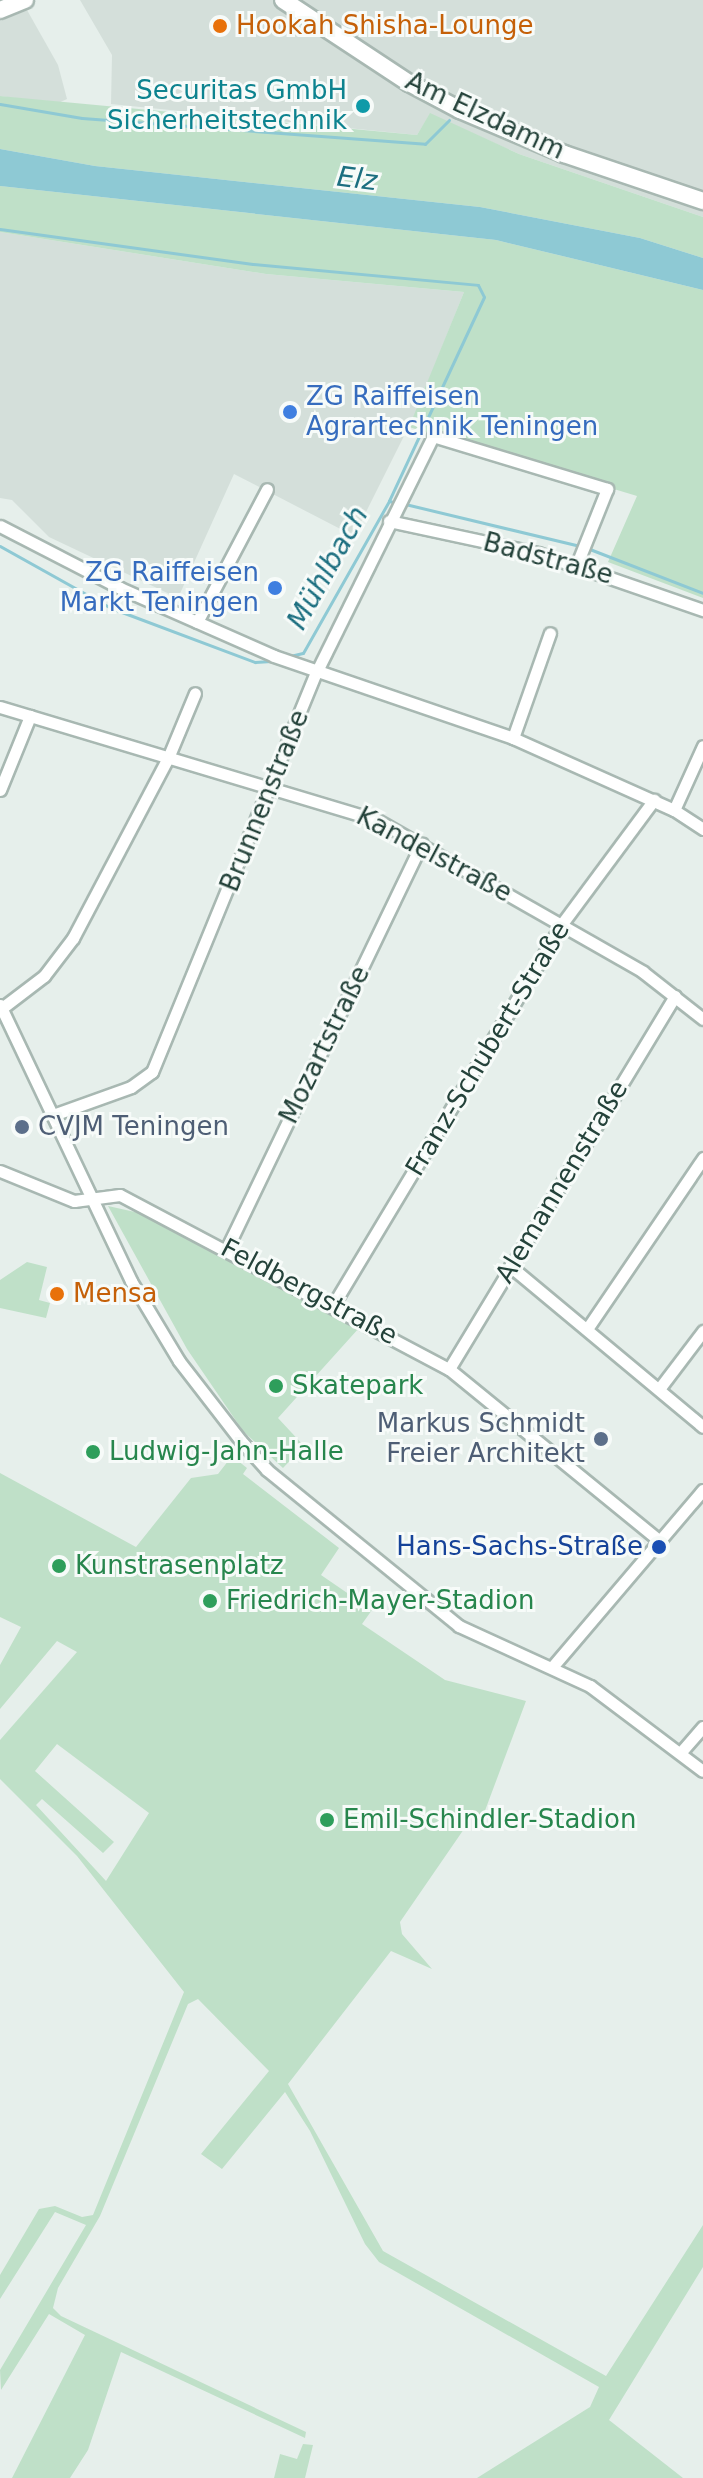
<!DOCTYPE html>
<meta charset="utf-8">
<style>
body{margin:0}
#map{position:relative;width:703px;height:2478px;overflow:hidden;background:#e6efeb;font-family:"DejaVu Sans",sans-serif}
div>[style]{position:absolute}
.built>*{inset:0;background:#d4dfda}
.green>*{inset:0;background:#bfe0c8}
.water>*{inset:0;background:#8ec9d4}
.stream>*{height:3px;margin:-1.5px;padding:0 1.5px;transform-origin:1.5px;border-radius:1.5px;background:#8ec9d4}
.roads{filter:drop-shadow(2px 0 #a8b8b2) drop-shadow(-2px 0 #a8b8b2) drop-shadow(0 2px #a8b8b2) drop-shadow(0 -2px #a8b8b2)}
.street>*{height:11px;margin:-5.5px;padding:0 5.5px;transform-origin:5.5px;border-radius:5.5px;background:#fff}
.secondary>*{height:16px;margin:-8px;padding:0 8px;transform-origin:8px;border-radius:8px;background:#fff}
.dots>*{width:22px;height:22px;translate:-50% -50%;box-sizing:border-box;border:4px solid #f7fbf9;border-radius:50%}
span{translate:-50% -50%;white-space:nowrap;text-align:center;line-height:1.15;-webkit-text-stroke:6px #f7fbf9;paint-order:stroke}
.food-label{font-size:26px;color:#c56008}
.left{translate:0 -50%;text-align:left}
.culture-label{font-size:26px;color:#0d838f}
.right{translate:-100% -50%;text-align:right}
.street-label{font-size:26px;color:#24423a}
.shop-label{font-size:26px;color:#366cbe}
.service-label{font-size:26px;color:#4e5e75}
.leisure-label{font-size:26px;color:#27864d}
.transit-label{font-size:26px;color:#164399}
.water-label{font-size:28px;color:#1c6f80;font-style:italic}
</style>
<div id="map">
<div class="built">
<i style="clip-path:polygon(80px 0,703px 0,703px 217px,519px 154px,430px 114px,417px 135px,111px 104px,112px 55px)"></i>
<i style="clip-path:polygon(27px 10px,58px 65px,67px 99px,56px 104px,0 96px,0 21px)"></i>
<i style="clip-path:polygon(0 232px,266px 274px,464px 292px,416px 412px,354px 536px,234px 474px,178px 598px,49px 537px,12px 500px,0 498px)"></i>
</div>
<div class="green">
<i style="clip-path:polygon(0 96px,417px 135px,430px 113px,519px 154px,703px 217px,703px 258px,640px 238px,480px 207px,95px 166px,0 149px)"></i>
<i style="clip-path:polygon(0 186px,496px 240px,703px 290px,703px 598px,608px 562px,637px 496px,409px 427px,464px 292px,266px 274px,0 232px)"></i>
<i style="clip-path:polygon(108px 1206px,153px 1216px,359px 1328px,278px 1418px,304px 1446px,283px 1468px,243px 1431px,187px 1349px)"></i>
<i style="clip-path:polygon(27px 1262px,47px 1267px,39px 1300px,50px 1303px,46px 1318px,0 1308px,0 1280px)"></i>
<i style="clip-path:polygon(evenodd,232px 1456px,247px 1468px,243px 1474px,339px 1548px,321px 1575px,372px 1610px,362px 1624px,445px 1680px,526px 1701px,483px 1816px,475px 1813px,400px 1922px,402px 1934px,432px 1969px,391px 1951px,288px 2084px,383px 2251px,606px 2376px,703px 2225px,703px 2267px,609px 2420px,683px 2478px,477px 2478px,590px 2407px,599px 2387px,379px 2262px,365px 2244px,310px 2131px,285px 2092px,222px 2169px,201px 2154px,269px 2071px,198px 1999px,188px 2004px,100px 2216px,58px 2288px,53px 2308px,61px 2316px,306px 2432px,305px 2438px,121px 2352px,88px 2450px,70px 2478px,12px 2478px,85px 2335px,49px 2314px,1px 2390px,0 2370px,86px 2225px,55px 2212px,0 2299px,0 2275px,39px 2209px,55px 2206px,82px 2217px,93px 2215px,184px 1992px,77px 1856px,0 1779px,0 1740px,77px 1652px,57px 1641px,0 1709px,0 1665px,21px 1627px,0 1617px,0 1473px,136px 1547px,191px 1478px,218px 1474px,232px 1456px,57px 1744px,149px 1813px,106px 1881px,36px 1805px,42px 1799px,103px 1853px,114px 1842px,35px 1771px,57px 1744px)"></i>
<i style="clip-path:polygon(303px 2444px,313px 2445px,305px 2478px,274px 2478px,280px 2454px,297px 2459px)"></i>
</div>
<div class="water">
<i style="clip-path:polygon(0 149px,95px 166px,480px 207px,640px 238px,703px 258px,703px 290px,496px 240px,0 186px)"></i>
</div>
<div class="stream">
<i style="left:0;top:104px;width:83px;rotate:9.7deg"></i>
<i style="left:82px;top:118px;width:344px;rotate:4.3deg"></i>
<i style="left:425px;top:144px;width:34px;rotate:-45deg"></i>
<i style="left:0;top:229px;width:255px;rotate:7.9deg"></i>
<i style="left:253px;top:264px;width:226px;rotate:5.3deg"></i>
<i style="left:478px;top:285px;width:13px;rotate:63deg"></i>
<i style="left:484px;top:297px;width:225px;rotate:115deg"></i>
<i style="left:405px;top:504px;width:180px;rotate:13.5deg"></i>
<i style="left:0;top:546px;width:127px;rotate:29.2deg"></i>
<i style="left:111px;top:608px;width:154px;rotate:20.6deg"></i>
<i style="left:255px;top:662px;width:16px;rotate:-4deg"></i>
<i style="left:587px;top:548px;width:124px;rotate:21.2deg"></i>
<i style="left:290px;top:656px;width:13px;rotate:-13deg"></i>
<i style="left:303px;top:653px;width:175px;rotate:-60.5deg"></i>
<i style="left:389px;top:501px;width:8px;rotate:14deg"></i>
</div>
<div class="roads">
<div class="street">
<i style="left:389px;top:521px;width:152px;rotate:12.1deg"></i>
<i style="left:538px;top:553px;width:175px;rotate:19.1deg"></i>
<i style="left:0;top:526px;width:135px;rotate:27.3deg"></i>
<i style="left:120px;top:588px;width:168px;rotate:23.8deg"></i>
<i style="left:274px;top:656px;width:253px;rotate:18.9deg"></i>
<i style="left:513px;top:738px;width:176px;rotate:24.1deg"></i>
<i style="left:674px;top:810px;width:35px;rotate:33deg"></i>
<i style="left:197px;top:622px;width:150px;rotate:-62.2deg"></i>
<i style="left:0;top:707px;width:394px;rotate:16.7deg"></i>
<i style="left:377px;top:820px;width:306px;rotate:29.7deg"></i>
<i style="left:643px;top:972px;width:76px;rotate:38.1deg"></i>
<i style="left:513px;top:738px;width:111px;rotate:-70.6deg"></i>
<i style="left:0;top:790px;width:80px;rotate:-67.9deg"></i>
<i style="left:674px;top:810px;width:70px;rotate:-65.6deg"></i>
<i style="left:0;top:1005px;width:306px;rotate:64.6deg"></i>
<i style="left:131px;top:1281px;width:93px;rotate:59deg"></i>
<i style="left:179px;top:1361px;width:101px;rotate:52.2deg"></i>
<i style="left:241px;top:1441px;width:39px;rotate:48deg"></i>
<i style="left:267px;top:1470px;width:247px;rotate:39.1deg"></i>
<i style="left:459px;top:1626px;width:144px;rotate:24.6deg"></i>
<i style="left:590px;top:1686px;width:141px;rotate:37deg"></i>
<i style="left:2px;top:1008px;width:53px;rotate:-37.3deg"></i>
<i style="left:44px;top:976px;width:48px;rotate:-52.7deg"></i>
<i style="left:73px;top:938px;width:204px;rotate:-62.2deg"></i>
<i style="left:168px;top:758px;width:70px;rotate:-67.4deg"></i>
<i style="left:53px;top:1115px;width:83px;rotate:-19.7deg"></i>
<i style="left:131px;top:1087px;width:26px;rotate:-36deg"></i>
<i style="left:152px;top:1072px;width:431px;rotate:-67.7deg"></i>
<i style="left:316px;top:673px;width:264px;rotate:-63.7deg"></i>
<i style="left:433px;top:436px;width:182px;rotate:16.9deg"></i>
<i style="left:607px;top:489px;width:81px;rotate:111.8deg"></i>
<i style="left:0;top:1171px;width:80px;rotate:22.1deg"></i>
<i style="left:74px;top:1201px;width:46px;rotate:-7.4deg"></i>
<i style="left:120px;top:1195px;width:372px;rotate:27.9deg"></i>
<i style="left:449px;top:1369px;width:272px;rotate:39.2deg"></i>
<i style="left:227px;top:1248px;width:449px;rotate:-64.3deg"></i>
<i style="left:510px;top:1266px;width:251px;rotate:39.8deg"></i>
<i style="left:333px;top:1305px;width:443px;rotate:-59deg"></i>
<i style="left:561px;top:925px;width:156px;rotate:-53.4deg"></i>
<i style="left:587px;top:1329px;width:207px;rotate:-55.8deg"></i>
<i style="left:449px;top:1369px;width:436px;rotate:-58.8deg"></i>
<i style="left:659px;top:1389px;width:73px;rotate:-52.8deg"></i>
<i style="left:553px;top:1666px;width:231px;rotate:-49.6deg"></i>
<i style="left:681px;top:1752px;width:33px;rotate:-49deg"></i>
</div>
<div class="secondary">
<i style="left:283px;top:0;width:151px;rotate:33.4deg"></i>
<i style="left:409px;top:83px;width:58px;rotate:27.9deg"></i>
<i style="left:460px;top:110px;width:113px;rotate:22.9deg"></i>
<i style="left:564px;top:154px;width:147px;rotate:18.7deg"></i>
<i style="left:0;top:10px;width:27px;rotate:-22deg"></i>
</div>
</div>
<div class="dots">
<i style="left:220px;top:26px;background:#e8710a"></i>
<i style="left:363px;top:106px;background:#0f9aa8"></i>
<i style="left:290px;top:412px;background:#3f7fe0"></i>
<i style="left:275px;top:588px;background:#3f7fe0"></i>
<i style="left:22px;top:1127px;background:#5c6f8a"></i>
<i style="left:57px;top:1294px;background:#e8710a"></i>
<i style="left:276px;top:1386px;background:#2e9e5b"></i>
<i style="left:601px;top:1439px;background:#5c6f8a"></i>
<i style="left:93px;top:1452px;background:#2e9e5b"></i>
<i style="left:659px;top:1547px;background:#1a4fb4"></i>
<i style="left:59px;top:1566px;background:#2e9e5b"></i>
<i style="left:210px;top:1601px;background:#2e9e5b"></i>
<i style="left:327px;top:1820px;background:#2e9e5b"></i>
</div>
<div class="food-label">
<span class="left" style="left:236px;top:26px">Hookah Shisha-Lounge</span>
<span class="left" style="left:73px;top:1294px">Mensa</span>
</div>
<div class="culture-label">
<span class="right" style="left:347px;top:106px">Securitas GmbH<br>Sicherheitstechnik</span>
</div>
<div class="street-label">
<span style="left:485px;top:116px;rotate:25deg">Am Elzdamm</span>
<span style="left:548px;top:559px;rotate:15deg">Badstraße</span>
<span style="left:265px;top:801px;rotate:-68deg">Brunnenstraße</span>
<span style="left:434px;top:855px;rotate:28deg">Kandelstraße</span>
<span style="left:325px;top:1045px;rotate:-64deg">Mozartstraße</span>
<span style="left:488px;top:1049px;rotate:-59deg">Franz-Schubert-Straße</span>
<span style="left:562px;top:1182px;rotate:-59deg">Alemannenstraße</span>
<span style="left:309px;top:1292px;rotate:28deg">Feldbergstraße</span>
</div>
<div class="shop-label">
<span class="left" style="left:306px;top:412px">ZG Raiffeisen<br>Agrartechnik Teningen</span>
<span class="right" style="left:259px;top:588px">ZG Raiffeisen<br>Markt Teningen</span>
</div>
<div class="service-label">
<span class="left" style="left:38px;top:1127px">CVJM Teningen</span>
<span class="right" style="left:585px;top:1439px">Markus Schmidt<br>Freier Architekt</span>
</div>
<div class="leisure-label">
<span class="left" style="left:292px;top:1386px">Skatepark</span>
<span class="left" style="left:109px;top:1452px">Ludwig-Jahn-Halle</span>
<span class="left" style="left:75px;top:1566px">Kunstrasenplatz</span>
<span class="left" style="left:226px;top:1601px">Friedrich-Mayer-Stadion</span>
<span class="left" style="left:343px;top:1820px">Emil-Schindler-Stadion</span>
</div>
<div class="transit-label">
<span class="right" style="left:643px;top:1547px">Hans-Sachs-Straße</span>
</div>
<div class="water-label">
<span style="left:357px;top:179px;rotate:7deg">Elz</span>
<span style="left:328px;top:568px;rotate:-61deg">Mühlbach</span>
</div>
</div>
